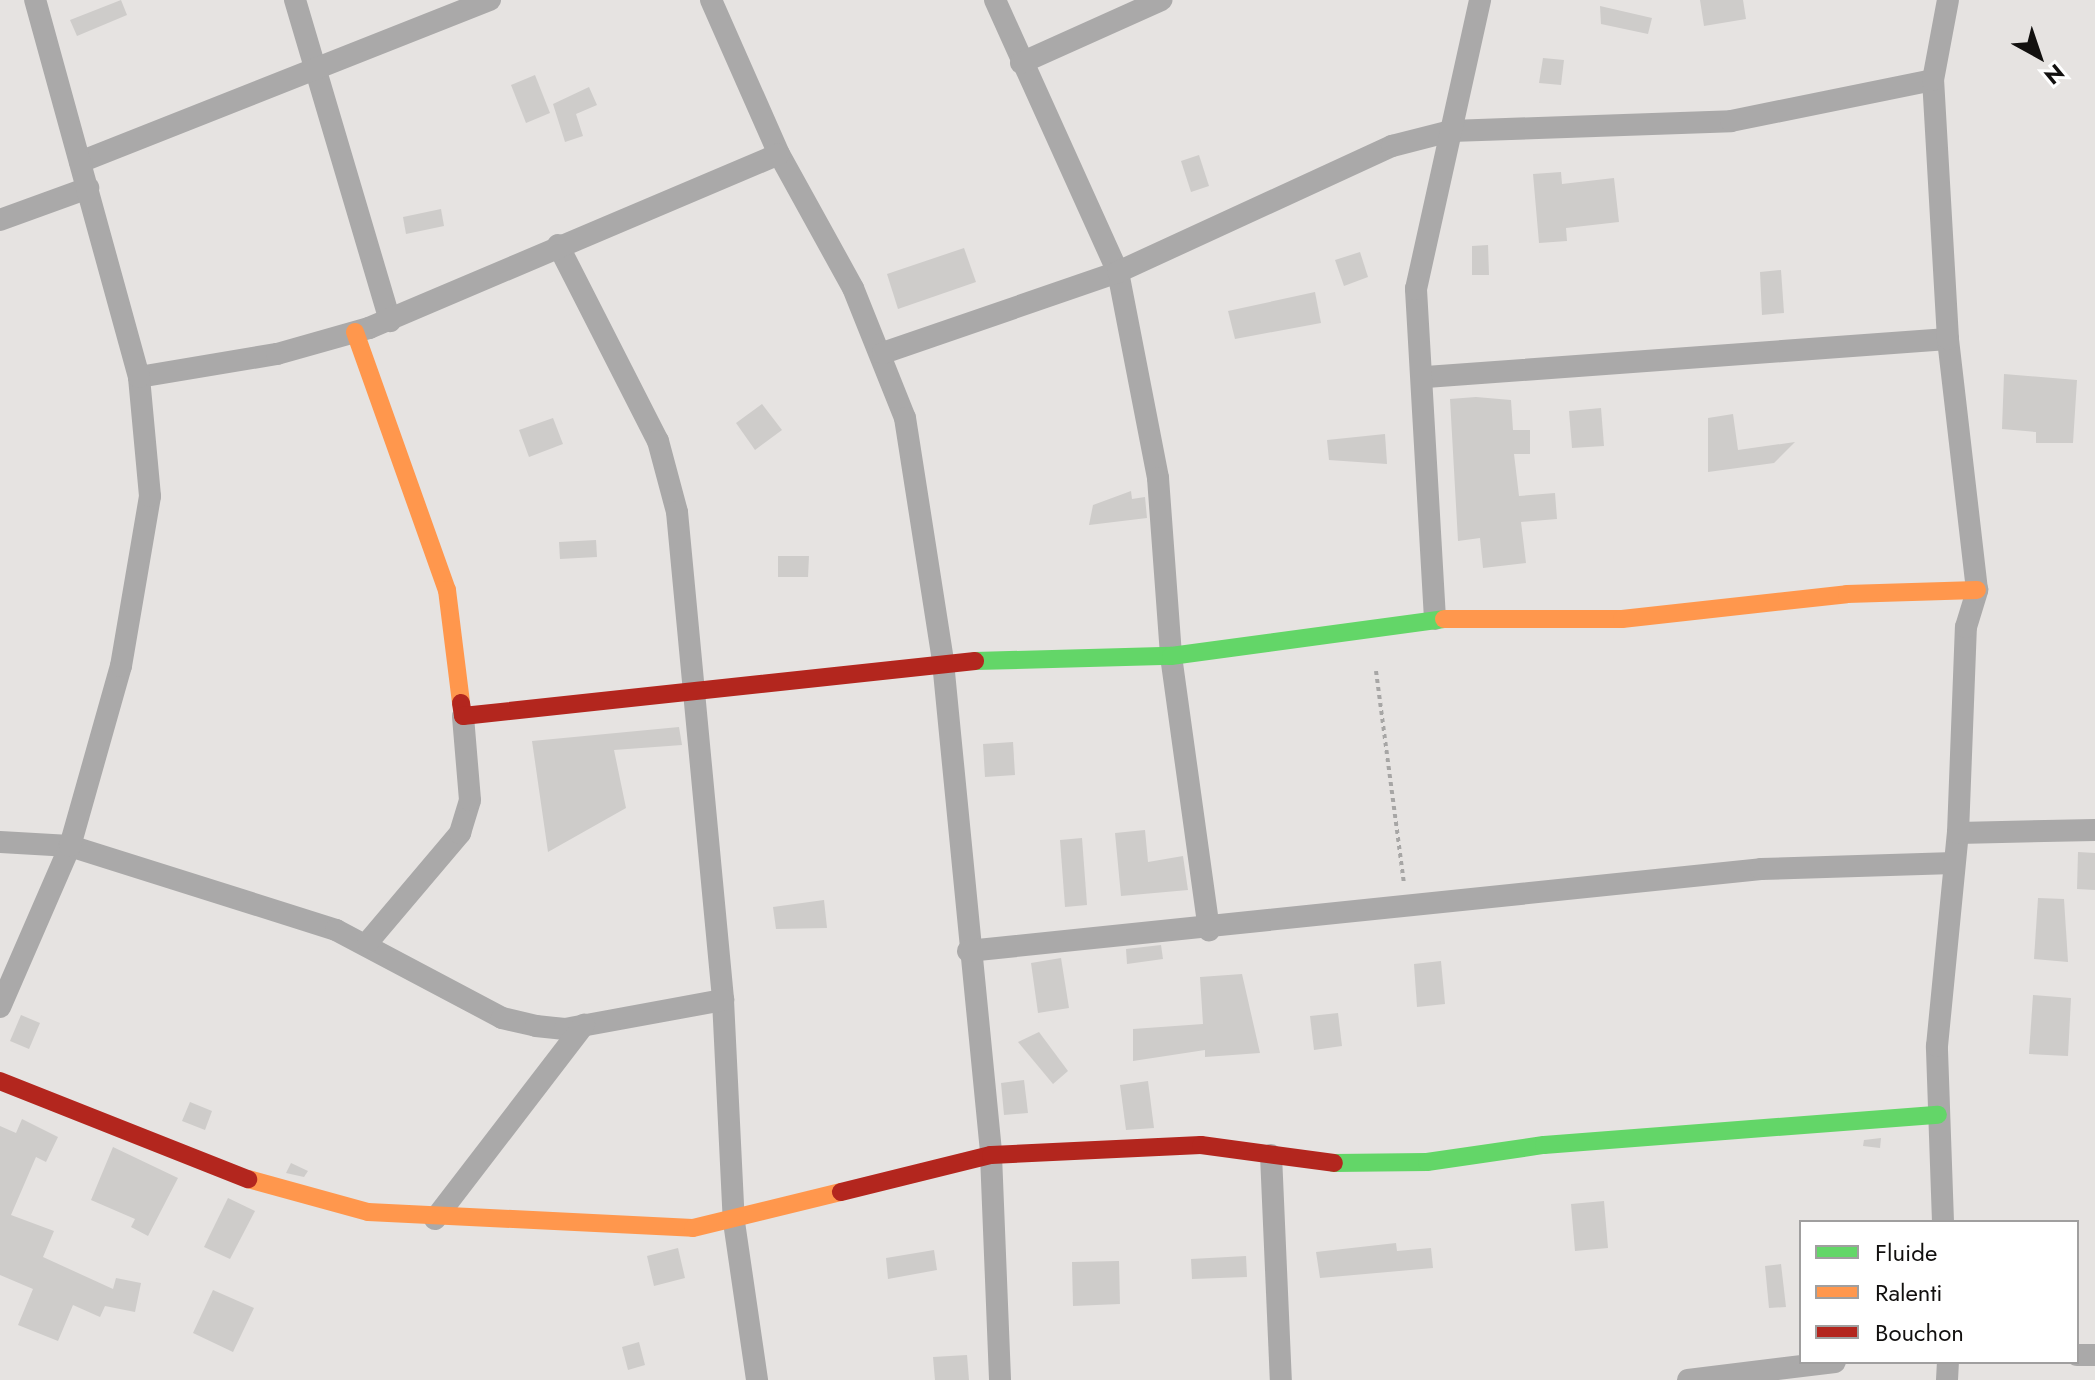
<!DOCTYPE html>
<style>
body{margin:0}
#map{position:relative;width:2095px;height:1380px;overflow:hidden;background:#e6e3e1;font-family:Jost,sans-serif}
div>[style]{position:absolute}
.building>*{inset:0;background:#ceccca}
.path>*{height:4px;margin-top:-2px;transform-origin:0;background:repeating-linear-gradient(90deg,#a7a6a5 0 4px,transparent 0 8px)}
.street>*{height:22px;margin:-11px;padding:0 11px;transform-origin:11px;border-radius:11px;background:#aaa9a9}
.fast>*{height:18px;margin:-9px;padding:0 9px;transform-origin:9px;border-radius:9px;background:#63d668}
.slow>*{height:18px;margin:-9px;padding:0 9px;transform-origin:9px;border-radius:9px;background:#ff974d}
.jam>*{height:18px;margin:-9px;padding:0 9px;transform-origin:9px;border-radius:9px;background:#b3261e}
span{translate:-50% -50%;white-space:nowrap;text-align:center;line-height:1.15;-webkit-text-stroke:7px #fff;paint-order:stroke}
.legend{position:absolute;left:1799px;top:1220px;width:280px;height:144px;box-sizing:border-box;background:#fff;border:2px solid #a09f9f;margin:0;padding:10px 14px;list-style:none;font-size:24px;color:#12100f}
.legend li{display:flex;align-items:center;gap:16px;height:40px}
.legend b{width:40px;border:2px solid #a09f9f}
.north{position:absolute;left:1999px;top:16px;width:80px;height:80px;-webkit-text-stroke:6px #fff;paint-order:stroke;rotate:140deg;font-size:22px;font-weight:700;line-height:32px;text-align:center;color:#12100f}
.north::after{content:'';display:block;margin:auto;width:28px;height:36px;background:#12100f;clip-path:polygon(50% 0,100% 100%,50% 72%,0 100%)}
</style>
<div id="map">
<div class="building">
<i style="clip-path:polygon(121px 0,127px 15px,77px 36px,70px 20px)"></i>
<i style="clip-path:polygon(1700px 0,1743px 0,1746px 19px,1704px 26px)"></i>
<i style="clip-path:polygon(1600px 6px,1652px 18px,1648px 34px,1601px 24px)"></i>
<i style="clip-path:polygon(1543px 58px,1564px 60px,1561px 85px,1539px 83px)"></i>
<i style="clip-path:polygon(535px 75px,550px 113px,526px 123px,511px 85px)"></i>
<i style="clip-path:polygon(589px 87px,597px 105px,576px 114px,583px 136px,565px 142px,553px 104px)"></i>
<i style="clip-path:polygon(1199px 155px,1209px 186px,1191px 192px,1181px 161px)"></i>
<i style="clip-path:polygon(1561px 172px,1562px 184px,1614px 178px,1619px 222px,1566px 228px,1567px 241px,1539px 243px,1533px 174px)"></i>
<i style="clip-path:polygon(441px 209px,444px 226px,406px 234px,403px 217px)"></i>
<i style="clip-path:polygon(1488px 245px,1489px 275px,1472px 275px,1472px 246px)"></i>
<i style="clip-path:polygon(964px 248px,976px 282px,898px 309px,887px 274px)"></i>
<i style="clip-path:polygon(1360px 252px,1368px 277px,1344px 286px,1335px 260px)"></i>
<i style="clip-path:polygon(1781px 270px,1784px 313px,1762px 315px,1760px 272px)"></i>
<i style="clip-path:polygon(1315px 292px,1321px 323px,1235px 339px,1228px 311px)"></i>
<i style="clip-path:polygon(2004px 374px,2077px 380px,2073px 443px,2036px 443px,2036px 432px,2002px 429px)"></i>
<i style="clip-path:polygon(1476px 397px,1511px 400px,1513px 430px,1530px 430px,1530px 454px,1514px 454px,1519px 496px,1555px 493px,1557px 519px,1521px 522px,1526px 563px,1483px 568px,1480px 538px,1458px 541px,1450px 399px)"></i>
<i style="clip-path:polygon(762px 404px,782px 430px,755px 450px,736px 423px)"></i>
<i style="clip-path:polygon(1601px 408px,1604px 446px,1572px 448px,1569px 411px)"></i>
<i style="clip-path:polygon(1733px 414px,1738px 450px,1795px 442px,1774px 463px,1708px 472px,1708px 418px)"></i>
<i style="clip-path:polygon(553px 418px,563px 444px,529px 457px,519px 430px)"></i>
<i style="clip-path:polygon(1385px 434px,1387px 464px,1329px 460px,1327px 440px)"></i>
<i style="clip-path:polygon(1131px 491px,1132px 499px,1145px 497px,1147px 518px,1089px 525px,1093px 505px)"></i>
<i style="clip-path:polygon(596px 540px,597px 557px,560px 559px,559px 542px)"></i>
<i style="clip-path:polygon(778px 556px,809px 556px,808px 577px,778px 577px)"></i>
<i style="clip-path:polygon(679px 727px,682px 745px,614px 750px,626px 808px,548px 852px,532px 741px)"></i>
<i style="clip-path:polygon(1013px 742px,1015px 775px,985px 777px,983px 744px)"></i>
<i style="clip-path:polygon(1145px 830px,1148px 862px,1183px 856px,1188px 890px,1121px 896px,1115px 833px)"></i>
<i style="clip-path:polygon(1082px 838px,1087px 905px,1065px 907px,1060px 840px)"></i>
<i style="clip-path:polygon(2078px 852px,2095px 853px,2095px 890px,2077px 889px)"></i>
<i style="clip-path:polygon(2038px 898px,2064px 899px,2068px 962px,2034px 959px)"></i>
<i style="clip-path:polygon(824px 900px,827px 928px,776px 929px,773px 907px)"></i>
<i style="clip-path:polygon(1161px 945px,1163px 959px,1127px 964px,1126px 949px)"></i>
<i style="clip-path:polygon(1061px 958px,1069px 1008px,1038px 1013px,1031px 963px)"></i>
<i style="clip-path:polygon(1441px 961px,1445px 1004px,1417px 1007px,1414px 964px)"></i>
<i style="clip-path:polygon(1242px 974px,1260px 1053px,1205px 1057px,1205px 1050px,1133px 1061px,1133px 1029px,1203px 1024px,1200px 977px)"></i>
<i style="clip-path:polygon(2033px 995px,2071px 998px,2068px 1056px,2029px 1054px)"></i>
<i style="clip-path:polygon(1338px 1013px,1342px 1046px,1314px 1050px,1310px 1016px)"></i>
<i style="clip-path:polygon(21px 1015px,40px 1023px,29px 1049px,10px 1041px)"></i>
<i style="clip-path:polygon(1039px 1032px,1068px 1071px,1053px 1084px,1018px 1042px)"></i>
<i style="clip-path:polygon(1024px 1080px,1028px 1113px,1004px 1115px,1001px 1083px)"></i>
<i style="clip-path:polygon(1148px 1081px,1154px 1128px,1126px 1130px,1120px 1085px)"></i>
<i style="clip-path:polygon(190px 1102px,212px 1111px,205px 1130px,182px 1121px)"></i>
<i style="clip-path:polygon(22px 1119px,58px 1137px,46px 1162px,36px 1157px,11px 1215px,54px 1231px,43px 1257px,113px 1289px,116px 1278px,141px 1283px,135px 1312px,105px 1306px,100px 1317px,73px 1305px,58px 1341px,18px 1325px,33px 1289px,0 1275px,0 1126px,16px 1133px)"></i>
<i style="clip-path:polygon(1881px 1138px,1880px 1148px,1863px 1146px,1864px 1140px)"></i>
<i style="clip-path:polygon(113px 1147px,178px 1178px,148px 1236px,131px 1227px,135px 1219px,91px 1200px)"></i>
<i style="clip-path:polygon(291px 1163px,308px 1171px,304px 1177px,286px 1173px)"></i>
<i style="clip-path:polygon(228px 1198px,255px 1211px,230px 1259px,204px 1247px)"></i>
<i style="clip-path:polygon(1604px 1201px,1608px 1248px,1575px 1251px,1571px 1204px)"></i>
<i style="clip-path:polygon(1396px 1243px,1397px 1251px,1431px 1248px,1433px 1268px,1320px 1278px,1316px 1252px)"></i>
<i style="clip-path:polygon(678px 1248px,685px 1278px,654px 1286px,647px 1256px)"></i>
<i style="clip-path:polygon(934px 1250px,937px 1270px,888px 1279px,886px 1258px)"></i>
<i style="clip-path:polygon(1246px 1256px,1247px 1277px,1192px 1279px,1191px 1259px)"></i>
<i style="clip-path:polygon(1119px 1261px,1120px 1304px,1073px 1306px,1072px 1262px)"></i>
<i style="clip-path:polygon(1781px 1264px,1786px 1307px,1769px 1308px,1765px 1266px)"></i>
<i style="clip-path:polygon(213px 1290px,254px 1308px,233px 1352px,193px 1333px)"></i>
<i style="clip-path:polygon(639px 1342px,645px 1365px,628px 1370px,622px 1347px)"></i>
<i style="clip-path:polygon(967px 1355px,969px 1380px,935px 1380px,933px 1357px)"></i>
</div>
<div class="path">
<i style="left:1376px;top:671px;width:215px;rotate:82.5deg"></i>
</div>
<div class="street">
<i style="left:295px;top:0;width:335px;rotate:73.5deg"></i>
<i style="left:711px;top:0;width:168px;rotate:66.2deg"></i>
<i style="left:779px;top:154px;width:153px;rotate:61.1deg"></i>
<i style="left:853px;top:288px;width:140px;rotate:68.2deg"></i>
<i style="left:905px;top:418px;width:247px;rotate:81.1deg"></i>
<i style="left:943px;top:662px;width:495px;rotate:84.4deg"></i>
<i style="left:991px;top:1155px;width:225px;rotate:87.7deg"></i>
<i style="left:995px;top:0;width:299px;rotate:65.7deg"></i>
<i style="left:1118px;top:272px;width:210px;rotate:79deg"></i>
<i style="left:1158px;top:478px;width:178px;rotate:85.8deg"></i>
<i style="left:1171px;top:656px;width:277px;rotate:82.1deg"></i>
<i style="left:1021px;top:63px;width:154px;rotate:-24.2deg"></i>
<i style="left:80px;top:162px;width:441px;rotate:-21.6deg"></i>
<i style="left:0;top:220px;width:94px;rotate:-20deg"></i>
<i style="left:558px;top:245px;width:220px;rotate:63deg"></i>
<i style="left:658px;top:441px;width:73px;rotate:75deg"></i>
<i style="left:677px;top:512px;width:490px;rotate:84.6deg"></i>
<i style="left:723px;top:1000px;width:222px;rotate:87.2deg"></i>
<i style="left:734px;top:1222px;width:160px;rotate:81.7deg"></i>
<i style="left:883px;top:353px;width:249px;rotate:-19deg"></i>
<i style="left:1118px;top:272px;width:302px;rotate:-24.7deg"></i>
<i style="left:1392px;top:146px;width:61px;rotate:-14.3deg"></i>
<i style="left:1451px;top:131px;width:280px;rotate:-2deg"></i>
<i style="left:1731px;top:121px;width:206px;rotate:-11.5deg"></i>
<i style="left:139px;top:377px;width:140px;rotate:-9.5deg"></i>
<i style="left:277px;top:354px;width:96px;rotate:-15.8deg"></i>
<i style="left:369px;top:328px;width:445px;rotate:-23deg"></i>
<i style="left:1426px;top:377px;width:523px;rotate:-4.16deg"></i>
<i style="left:1435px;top:619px;width:331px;rotate:-93.3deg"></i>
<i style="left:1416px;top:289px;width:296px;rotate:-77.5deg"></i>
<i style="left:1958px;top:833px;width:137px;rotate:-1.3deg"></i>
<i style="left:0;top:842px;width:70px;rotate:3.3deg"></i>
<i style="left:70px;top:846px;width:279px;rotate:17.5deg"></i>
<i style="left:336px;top:930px;width:188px;rotate:27.9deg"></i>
<i style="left:502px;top:1018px;width:35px;rotate:13deg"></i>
<i style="left:536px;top:1026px;width:29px;rotate:6deg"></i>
<i style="left:565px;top:1029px;width:161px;rotate:-10.4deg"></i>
<i style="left:368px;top:942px;width:143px;rotate:-49.8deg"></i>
<i style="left:460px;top:833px;width:34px;rotate:-73deg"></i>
<i style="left:470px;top:800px;width:84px;rotate:-94.8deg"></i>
<i style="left:968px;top:951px;width:797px;rotate:-5.9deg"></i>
<i style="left:1761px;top:869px;width:193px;rotate:-1.8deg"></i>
<i style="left:0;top:1007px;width:176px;rotate:-66.5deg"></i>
<i style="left:70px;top:846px;width:187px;rotate:-74.2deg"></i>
<i style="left:121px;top:666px;width:172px;rotate:-80.3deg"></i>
<i style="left:150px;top:496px;width:120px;rotate:-95.3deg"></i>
<i style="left:139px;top:377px;width:391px;rotate:-105.4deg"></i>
<i style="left:1271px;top:1155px;width:225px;rotate:87.5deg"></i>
<i style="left:435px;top:1219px;width:245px;rotate:-52.5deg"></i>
<i style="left:1943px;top:1222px;width:176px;rotate:-92deg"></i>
<i style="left:1937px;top:1046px;width:214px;rotate:-84.4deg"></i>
<i style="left:1958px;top:833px;width:206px;rotate:-87.8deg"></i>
<i style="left:1966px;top:627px;width:39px;rotate:-73deg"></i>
<i style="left:1977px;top:590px;width:253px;rotate:-96.6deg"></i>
<i style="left:1948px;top:339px;width:259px;rotate:-93.3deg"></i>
<i style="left:1933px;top:80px;width:81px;rotate:-79.4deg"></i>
<i style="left:2077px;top:1355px;width:18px"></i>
<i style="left:1688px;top:1380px;width:148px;rotate:-7deg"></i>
<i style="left:1947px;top:1380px;width:18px;rotate:-87deg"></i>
</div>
<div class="fast">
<i style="left:975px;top:661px;width:196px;rotate:-1.5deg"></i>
<i style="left:1171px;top:656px;width:275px;rotate:-7.7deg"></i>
<i style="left:1334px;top:1163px;width:93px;rotate:-0.6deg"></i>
<i style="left:1427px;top:1162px;width:118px;rotate:-8.3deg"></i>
<i style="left:1544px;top:1145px;width:395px;rotate:-4.4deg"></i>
</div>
<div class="slow">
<i style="left:355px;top:332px;width:274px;rotate:70.4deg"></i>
<i style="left:447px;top:590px;width:114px;rotate:82.9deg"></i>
<i style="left:1444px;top:619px;width:178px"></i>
<i style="left:1622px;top:619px;width:226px;rotate:-6.3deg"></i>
<i style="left:1847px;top:594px;width:130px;rotate:-1.8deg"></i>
<i style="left:248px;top:1179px;width:124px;rotate:15.4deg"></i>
<i style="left:368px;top:1212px;width:325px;rotate:2.8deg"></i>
<i style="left:693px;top:1228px;width:152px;rotate:-13.7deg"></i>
</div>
<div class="jam">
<i style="left:461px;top:703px;width:13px;rotate:81deg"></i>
<i style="left:463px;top:716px;width:515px;rotate:-6.13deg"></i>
<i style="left:0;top:1081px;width:267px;rotate:21.6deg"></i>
<i style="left:841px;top:1192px;width:154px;rotate:-13.9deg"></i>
<i style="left:991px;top:1155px;width:210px;rotate:-2.7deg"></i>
<i style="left:1201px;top:1145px;width:134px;rotate:7.7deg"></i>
</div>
<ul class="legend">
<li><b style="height:10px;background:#63d668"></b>Fluide</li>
<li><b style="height:10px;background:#ff974d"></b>Ralenti</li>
<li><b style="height:10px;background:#b3261e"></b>Bouchon</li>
</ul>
<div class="north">N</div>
</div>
